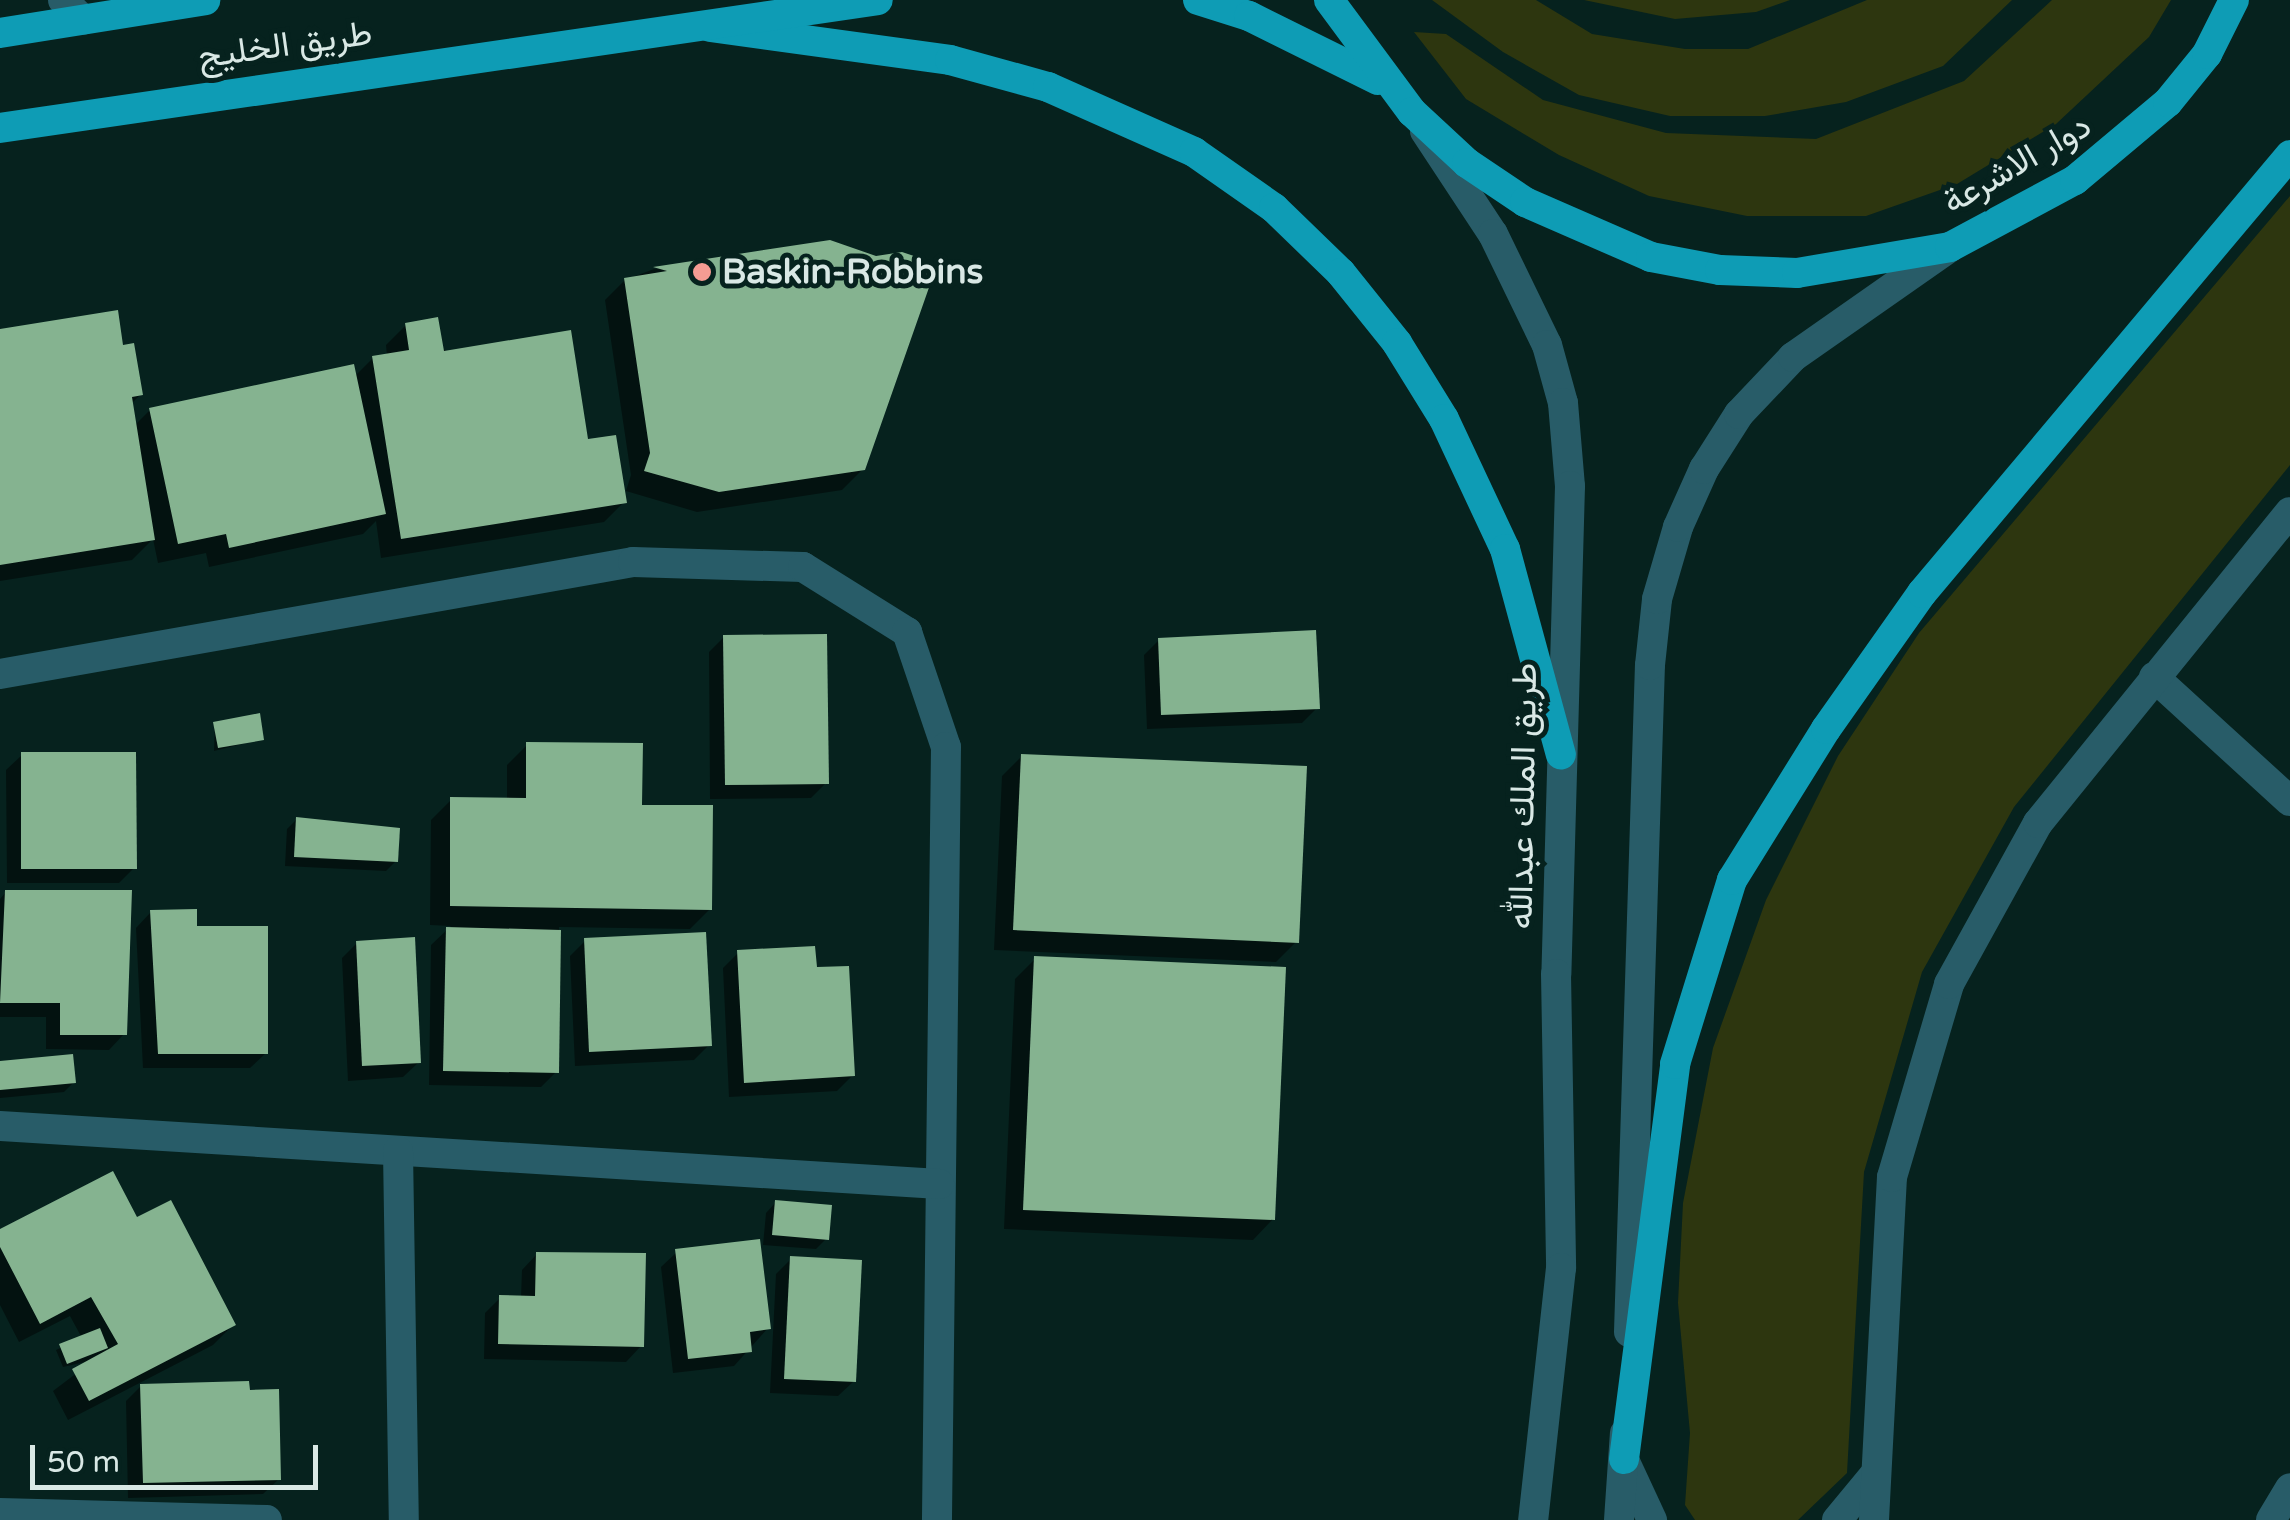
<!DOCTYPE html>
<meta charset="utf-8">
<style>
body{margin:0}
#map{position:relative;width:2290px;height:1520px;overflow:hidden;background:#06221e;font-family:"Varela Round",Vazirmatn,sans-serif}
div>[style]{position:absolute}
.green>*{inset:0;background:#2d360f}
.shadow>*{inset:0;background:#0007}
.building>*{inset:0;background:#85b390}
.minor>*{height:30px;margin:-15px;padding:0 15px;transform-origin:15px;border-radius:15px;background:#285c68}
.major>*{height:30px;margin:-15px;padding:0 15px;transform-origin:15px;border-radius:15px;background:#0e9cb5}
.dots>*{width:28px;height:28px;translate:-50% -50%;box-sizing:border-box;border:5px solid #06221e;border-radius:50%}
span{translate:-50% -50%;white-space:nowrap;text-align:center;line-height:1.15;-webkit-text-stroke:10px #06221e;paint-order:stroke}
.street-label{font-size:35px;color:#d9e8e5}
.poi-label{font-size:35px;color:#d9e8e5;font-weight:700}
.left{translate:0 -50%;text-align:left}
.scale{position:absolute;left:30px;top:1445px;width:288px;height:45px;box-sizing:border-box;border:5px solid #d9e8e5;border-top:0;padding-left:12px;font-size:30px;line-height:35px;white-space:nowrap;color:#d9e8e5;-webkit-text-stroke:8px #06221e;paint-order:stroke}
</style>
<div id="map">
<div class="green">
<i style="clip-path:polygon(1432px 0,1536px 0,1592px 34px,1685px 49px,1748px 49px,1867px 0,2012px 0,1943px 66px,1846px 102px,1765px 116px,1670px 116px,1579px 95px,1503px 52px)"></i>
<i style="clip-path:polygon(1584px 0,1790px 0,1756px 12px,1675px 19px)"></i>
<i style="clip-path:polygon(2052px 0,2171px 0,2149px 37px,2056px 124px,1957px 184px,1866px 216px,1747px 216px,1649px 196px,1559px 155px,1466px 99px,1414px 32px,1446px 34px,1543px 100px,1666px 133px,1816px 139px,1964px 81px)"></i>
<i style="clip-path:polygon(2290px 196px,2290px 465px,2014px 807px,1922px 972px,1864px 1172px,1847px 1473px,1798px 1520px,1695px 1520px,1685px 1505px,1690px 1433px,1678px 1303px,1683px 1203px,1713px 1048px,1766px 900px,1838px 756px,1919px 633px)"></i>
</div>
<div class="shadow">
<i style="clip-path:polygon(830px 243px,863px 469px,842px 490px,697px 512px,626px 491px,631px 475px,605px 300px,625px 280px,654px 269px)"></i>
<i style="clip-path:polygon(406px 325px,586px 442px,624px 502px,604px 522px,381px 558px,376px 521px,363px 534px,209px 567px,206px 553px,158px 563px,153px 539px,132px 560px,0 581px,0 331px,121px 347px,140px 395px,131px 404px,134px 426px,150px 410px,354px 377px,373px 358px,387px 356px,386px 345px)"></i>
<i style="clip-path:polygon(724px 637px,826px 783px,811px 798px,710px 799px,709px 652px)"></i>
<i style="clip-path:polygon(1159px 640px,1317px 708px,1302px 723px,1147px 729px,1144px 655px)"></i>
<i style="clip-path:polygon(215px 724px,262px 739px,214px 751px)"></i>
<i style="clip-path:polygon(527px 745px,639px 807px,710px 909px,690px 929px,559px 927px,556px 1072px,541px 1087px,429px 1085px,431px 945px,451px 926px,430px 925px,431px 820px,451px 800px,507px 800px,507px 765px)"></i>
<i style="clip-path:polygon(22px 755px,134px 868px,119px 883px,7px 883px,6px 770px)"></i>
<i style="clip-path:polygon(1022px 756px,1297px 941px,1276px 962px,994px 950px,1002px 776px)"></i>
<i style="clip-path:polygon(297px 819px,396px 861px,386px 871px,285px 866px,287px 829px)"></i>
<i style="clip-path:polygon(6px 892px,124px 1034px,109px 1050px,46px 1049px,46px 1017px,0 1017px,0 899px)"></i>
<i style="clip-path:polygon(151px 912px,194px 929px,266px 1053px,250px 1068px,143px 1068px,136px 928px)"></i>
<i style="clip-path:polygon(586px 940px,709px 1045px,694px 1060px,575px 1066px,570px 956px)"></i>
<i style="clip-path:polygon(357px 943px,419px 1062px,403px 1077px,348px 1081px,342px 958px)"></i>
<i style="clip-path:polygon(738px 953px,814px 970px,853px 1075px,837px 1091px,729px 1097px,723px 968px)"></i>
<i style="clip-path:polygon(1035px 959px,1273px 1219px,1253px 1240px,1004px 1229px,1015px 979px)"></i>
<i style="clip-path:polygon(0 1063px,74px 1082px,64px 1092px,0 1098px)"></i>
<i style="clip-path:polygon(776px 1202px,826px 1239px,816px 1249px,763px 1245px,766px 1213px)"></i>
<i style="clip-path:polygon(136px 1221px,233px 1325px,213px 1345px,68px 1420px,53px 1391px,94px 1360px,63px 1367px,56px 1350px,82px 1338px,70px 1316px,19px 1342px,0 1305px,0 1231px)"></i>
<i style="clip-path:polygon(677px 1252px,768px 1328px,734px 1366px,673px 1373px,661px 1267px)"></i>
<i style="clip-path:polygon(537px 1254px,641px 1346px,626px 1362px,484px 1359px,485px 1313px,500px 1298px,521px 1298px,522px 1270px)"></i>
<i style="clip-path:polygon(791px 1259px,854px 1381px,838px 1396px,770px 1393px,776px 1274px)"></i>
<i style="clip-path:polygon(141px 1386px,279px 1479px,263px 1494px,128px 1498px,126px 1401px)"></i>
</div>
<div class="building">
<i style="clip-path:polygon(830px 240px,876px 256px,902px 252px,929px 261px,932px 279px,865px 470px,719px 492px,644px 471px,650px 453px,624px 278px,667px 271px,653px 267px)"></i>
<i style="clip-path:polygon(118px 310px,123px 345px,134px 343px,143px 395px,132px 397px,155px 540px,0 565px,0 329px)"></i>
<i style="clip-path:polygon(438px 317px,444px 351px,571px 330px,588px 439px,616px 435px,627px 503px,401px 539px,372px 356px,409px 350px,405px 323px)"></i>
<i style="clip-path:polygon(354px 364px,386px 514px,229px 548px,226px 534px,178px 544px,149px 408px)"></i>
<i style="clip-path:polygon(1316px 630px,1320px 709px,1161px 715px,1158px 638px)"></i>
<i style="clip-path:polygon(827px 634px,829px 784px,725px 785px,723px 635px)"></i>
<i style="clip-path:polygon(260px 713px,264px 740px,218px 748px,213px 722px)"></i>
<i style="clip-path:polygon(526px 742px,643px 743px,642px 805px,713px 805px,712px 910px,450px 906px,450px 797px,526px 798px)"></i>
<i style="clip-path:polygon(21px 752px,136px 752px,137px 869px,21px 869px)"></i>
<i style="clip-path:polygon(1021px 754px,1307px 766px,1299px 943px,1013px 930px)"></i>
<i style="clip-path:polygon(296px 817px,400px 828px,398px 862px,294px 857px)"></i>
<i style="clip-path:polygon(5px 890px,132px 890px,127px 1035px,60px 1035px,60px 1003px,0 1003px)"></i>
<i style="clip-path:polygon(197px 909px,197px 926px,268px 926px,268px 1054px,158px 1054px,150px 910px)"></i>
<i style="clip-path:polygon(446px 927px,561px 930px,559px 1073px,443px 1071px)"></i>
<i style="clip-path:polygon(706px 932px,712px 1046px,589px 1052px,584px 938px)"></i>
<i style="clip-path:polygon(415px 937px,421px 1063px,362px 1066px,356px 941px)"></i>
<i style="clip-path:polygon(815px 946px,817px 967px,849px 966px,855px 1076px,744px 1083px,737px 950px)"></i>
<i style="clip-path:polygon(1034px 956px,1286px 967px,1275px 1220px,1023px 1210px)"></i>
<i style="clip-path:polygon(73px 1054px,76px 1083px,0 1090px,0 1061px)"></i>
<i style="clip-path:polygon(113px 1171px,137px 1217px,171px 1200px,236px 1325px,89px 1401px,72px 1369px,118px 1344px,91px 1297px,40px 1324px,0 1247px,0 1229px)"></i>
<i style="clip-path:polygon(775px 1200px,832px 1205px,829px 1240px,772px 1235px)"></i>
<i style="clip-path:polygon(760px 1239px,771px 1329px,750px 1332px,752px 1352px,688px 1359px,675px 1249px)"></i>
<i style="clip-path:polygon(536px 1252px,646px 1253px,644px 1347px,498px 1344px,499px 1295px,535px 1296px)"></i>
<i style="clip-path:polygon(790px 1256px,862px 1260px,856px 1382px,784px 1379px)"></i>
<i style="clip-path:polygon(100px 1328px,108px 1348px,67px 1364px,59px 1344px)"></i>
<i style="clip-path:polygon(249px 1381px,250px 1390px,279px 1389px,281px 1480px,143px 1483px,140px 1384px)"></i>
</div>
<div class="minor">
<i style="left:63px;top:0;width:28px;rotate:45deg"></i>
<i style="left:1425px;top:131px;width:123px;rotate:56.6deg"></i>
<i style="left:1493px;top:234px;width:123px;rotate:64.1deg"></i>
<i style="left:1547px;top:345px;width:60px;rotate:74.6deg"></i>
<i style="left:1563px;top:403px;width:83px;rotate:85.2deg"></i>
<i style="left:1570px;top:486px;width:488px;rotate:91.6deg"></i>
<i style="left:1556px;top:974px;width:294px;rotate:89deg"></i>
<i style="left:1561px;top:1268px;width:254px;rotate:96.3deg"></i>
<i style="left:0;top:674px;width:643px;rotate:-10.03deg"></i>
<i style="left:633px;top:562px;width:170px;rotate:1.7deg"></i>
<i style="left:803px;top:567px;width:123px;rotate:32deg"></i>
<i style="left:907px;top:632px;width:121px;rotate:71.3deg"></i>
<i style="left:946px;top:747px;width:773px;rotate:90.67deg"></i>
<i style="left:2154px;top:677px;width:184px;rotate:42.4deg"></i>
<i style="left:0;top:1126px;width:941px;rotate:3.53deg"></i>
<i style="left:398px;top:1151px;width:369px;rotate:89.1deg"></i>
<i style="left:1629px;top:1332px;width:667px;rotate:-88.2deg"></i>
<i style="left:1650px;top:665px;width:66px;rotate:-83.9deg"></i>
<i style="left:1657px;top:599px;width:75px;rotate:-73.7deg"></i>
<i style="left:1678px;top:527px;width:64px;rotate:-65.9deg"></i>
<i style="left:1704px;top:469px;width:65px;rotate:-57.5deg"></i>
<i style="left:1739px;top:414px;width:79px;rotate:-46.5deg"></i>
<i style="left:1793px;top:357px;width:192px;rotate:-35deg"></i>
<i style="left:1626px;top:1464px;width:62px;rotate:65.1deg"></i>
<i style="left:0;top:1513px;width:267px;rotate:1.5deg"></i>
<i style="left:1619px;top:1520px;width:87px;rotate:-86.1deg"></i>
<i style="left:1837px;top:1520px;width:60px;rotate:-50.4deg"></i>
<i style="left:1874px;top:1520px;width:343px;rotate:-87deg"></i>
<i style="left:1892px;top:1177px;width:201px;rotate:-73.5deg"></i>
<i style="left:1949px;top:984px;width:184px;rotate:-61.1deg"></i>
<i style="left:2038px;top:823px;width:400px;rotate:-51deg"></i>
<i style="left:2271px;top:1520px;width:37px;rotate:-59deg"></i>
</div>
<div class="major">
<i style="left:1198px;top:0;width:53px;rotate:17.4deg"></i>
<i style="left:1249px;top:16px;width:144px;rotate:26.4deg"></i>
<i style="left:1329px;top:0;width:139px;rotate:53.5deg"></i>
<i style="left:1412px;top:112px;width:75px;rotate:42.8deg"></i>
<i style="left:1467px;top:163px;width:70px;rotate:33.9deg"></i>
<i style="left:1525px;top:202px;width:137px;rotate:23.6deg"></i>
<i style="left:1651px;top:257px;width:70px;rotate:10.7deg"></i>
<i style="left:1720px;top:270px;width:77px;rotate:2.2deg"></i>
<i style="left:1797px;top:273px;width:155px;rotate:-9.6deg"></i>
<i style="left:1950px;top:247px;width:142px;rotate:-28.2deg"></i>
<i style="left:2075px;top:180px;width:121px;rotate:-40deg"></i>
<i style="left:2168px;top:102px;width:62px;rotate:-50.9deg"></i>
<i style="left:2207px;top:54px;width:60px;rotate:-63.4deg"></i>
<i style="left:710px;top:27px;width:242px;rotate:7.8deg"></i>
<i style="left:950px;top:60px;width:102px;rotate:15.4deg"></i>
<i style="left:1048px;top:87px;width:160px;rotate:24deg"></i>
<i style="left:1194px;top:152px;width:98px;rotate:35deg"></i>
<i style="left:1274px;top:208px;width:93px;rotate:44.1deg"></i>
<i style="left:1341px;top:273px;width:90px;rotate:51.3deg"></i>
<i style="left:1397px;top:343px;width:89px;rotate:58.3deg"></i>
<i style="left:1444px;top:419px;width:144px;rotate:64.9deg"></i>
<i style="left:1505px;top:549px;width:213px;rotate:74.8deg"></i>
<i style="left:0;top:33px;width:208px;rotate:-9.1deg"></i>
<i style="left:0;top:128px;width:887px;rotate:-8.29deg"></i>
<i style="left:1624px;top:1459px;width:398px;rotate:-82.6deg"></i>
<i style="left:1675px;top:1064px;width:193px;rotate:-72.8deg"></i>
<i style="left:1732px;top:880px;width:178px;rotate:-58.1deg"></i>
<i style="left:1826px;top:729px;width:166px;rotate:-54.8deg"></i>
<i style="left:1922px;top:593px;width:572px;rotate:-49.96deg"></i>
</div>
<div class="dots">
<i style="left:702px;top:272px;background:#f59c93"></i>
</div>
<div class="street-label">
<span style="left:285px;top:45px;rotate:-8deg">طريق الخليج</span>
<span style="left:2017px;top:164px;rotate:-30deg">دوار الاشرعة</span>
<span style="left:1523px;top:796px;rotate:-89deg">طريق الملك عبدالله</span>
</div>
<div class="poi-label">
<span class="left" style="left:722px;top:272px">Baskin-Robbins</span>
</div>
<div class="scale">50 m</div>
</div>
